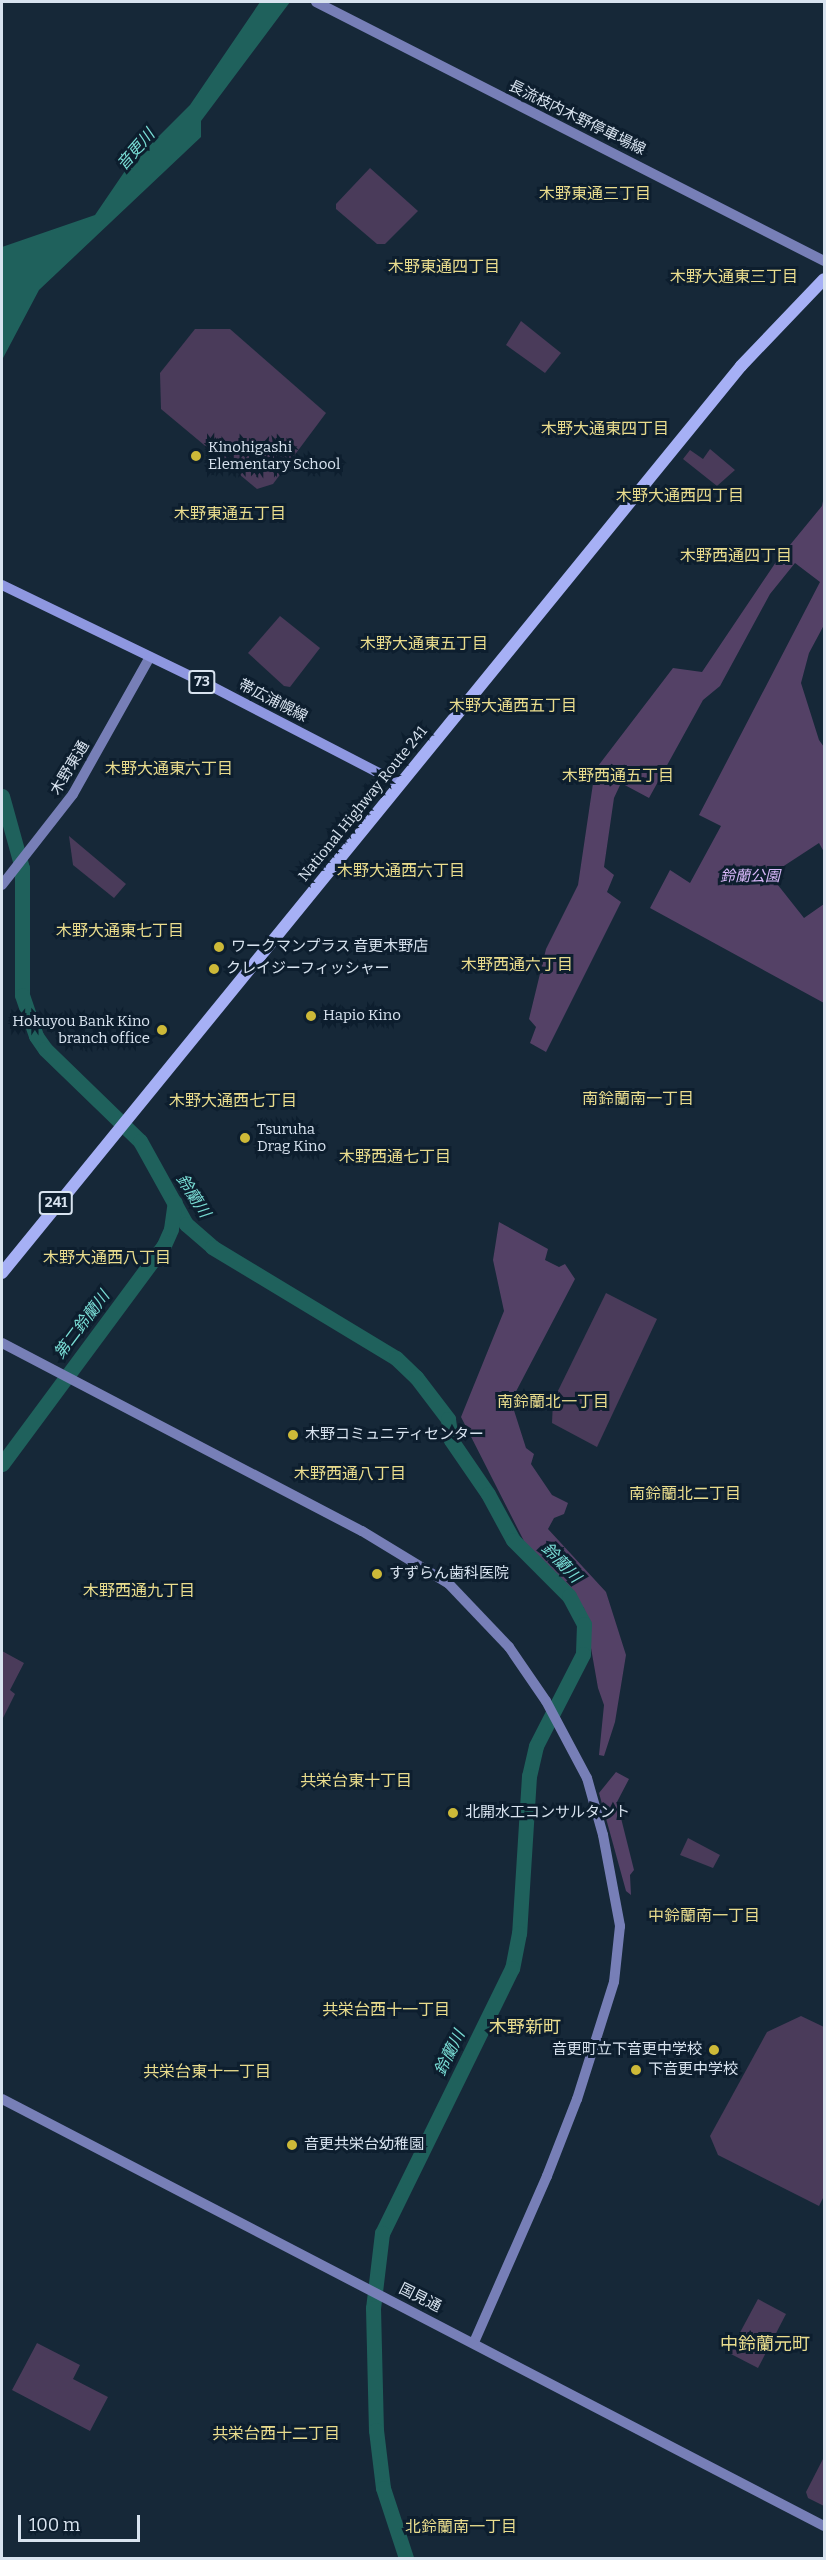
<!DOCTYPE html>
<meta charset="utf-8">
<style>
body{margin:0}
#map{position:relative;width:826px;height:2560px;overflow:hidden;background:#162838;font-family:Bitter,"Noto Sans JP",serif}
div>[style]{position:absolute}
.green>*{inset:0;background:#4a3b5a}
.forest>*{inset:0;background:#544166}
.water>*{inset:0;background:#1f615c}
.stream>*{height:2px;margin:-1px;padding:0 1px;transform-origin:1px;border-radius:1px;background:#1f615c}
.river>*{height:15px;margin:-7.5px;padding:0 7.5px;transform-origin:7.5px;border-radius:7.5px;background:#1f615c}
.secondary>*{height:10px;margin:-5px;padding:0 5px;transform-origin:5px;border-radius:5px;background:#777fb7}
.primary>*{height:10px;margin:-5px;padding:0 5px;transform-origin:5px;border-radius:5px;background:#8e97e0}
.highway>*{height:12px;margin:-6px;padding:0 6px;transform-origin:6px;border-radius:6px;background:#a6b0f5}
.dots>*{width:16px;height:16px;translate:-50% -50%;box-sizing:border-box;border:3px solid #0d1e2e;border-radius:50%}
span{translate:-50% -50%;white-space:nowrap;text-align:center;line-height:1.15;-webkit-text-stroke:6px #0d1e2e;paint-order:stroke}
.shield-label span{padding:2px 4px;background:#0d1e2e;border:2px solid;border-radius:4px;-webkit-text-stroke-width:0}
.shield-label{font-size:14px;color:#d8e3ef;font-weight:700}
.street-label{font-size:15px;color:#d8e3ef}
.poi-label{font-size:15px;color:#d8e3ef}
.left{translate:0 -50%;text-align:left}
.right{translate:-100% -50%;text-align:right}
.park-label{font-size:15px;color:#d7b7f8;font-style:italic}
.water-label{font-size:16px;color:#79ddd5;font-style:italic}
.neighbourhood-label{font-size:16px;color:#e9dc8d}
.quarter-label{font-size:18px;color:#e9dc8d}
.frame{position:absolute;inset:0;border:3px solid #d8e3ef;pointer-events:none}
.scale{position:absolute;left:18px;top:2515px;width:122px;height:27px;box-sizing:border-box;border:3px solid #d8e3ef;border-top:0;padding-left:8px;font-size:18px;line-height:21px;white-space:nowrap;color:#d8e3ef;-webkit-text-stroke:4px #0d1e2e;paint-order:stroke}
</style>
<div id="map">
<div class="green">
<i style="clip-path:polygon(370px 168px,418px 211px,385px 244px,377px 244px,336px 209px,336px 204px)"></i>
<i style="clip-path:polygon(521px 321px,561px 353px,545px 373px,506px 345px)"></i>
<i style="clip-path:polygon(195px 329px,230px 329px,326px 413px,273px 484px,257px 489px,161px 409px,160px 373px)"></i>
<i style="clip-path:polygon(710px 449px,735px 470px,717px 486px,683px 459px,690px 450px,703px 459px)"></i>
<i style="clip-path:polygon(280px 616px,320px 648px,290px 687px,284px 686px,248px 653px)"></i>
<i style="clip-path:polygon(69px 836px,126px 884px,114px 898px,73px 865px)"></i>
<i style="clip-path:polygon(606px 1293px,657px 1319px,597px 1447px,552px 1423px,553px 1401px)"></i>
<i style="clip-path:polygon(2px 1651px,24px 1663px,10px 1690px,15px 1694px,3px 1718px)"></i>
<i style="clip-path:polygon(688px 1838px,720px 1855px,713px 1868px,680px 1855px)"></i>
<i style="clip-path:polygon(801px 2016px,824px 2027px,824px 2196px,819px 2206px,718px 2155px,710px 2136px,767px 2032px)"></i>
<i style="clip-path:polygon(758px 2299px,786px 2314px,758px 2368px,729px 2353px)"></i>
<i style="clip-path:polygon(37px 2343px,80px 2365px,73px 2379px,108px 2397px,90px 2431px,12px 2390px)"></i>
<i style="clip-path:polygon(824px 2457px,824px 2506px,808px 2498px,806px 2492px)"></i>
</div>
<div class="forest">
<i style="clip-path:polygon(824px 496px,824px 625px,809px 653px,801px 683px,819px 740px,824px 747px,824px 852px,819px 843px,770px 875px,804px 918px,824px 904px,824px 1003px,650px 908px,670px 870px,690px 883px,721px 826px,699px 815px,820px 582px,795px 563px,770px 594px,720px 686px,703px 700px,649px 798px,621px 783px,614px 798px,604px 867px,614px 875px,607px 892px,621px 902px,546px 1052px,530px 1043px,536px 1027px,529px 1019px,546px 949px,578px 885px,595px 770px,673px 668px,702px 672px,776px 562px,822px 506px)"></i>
<i style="clip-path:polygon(499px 1222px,548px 1249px,545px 1260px,559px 1267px,565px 1264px,575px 1279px,511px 1401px,526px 1448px,534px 1454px,531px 1464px,552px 1495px,568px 1503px,564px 1514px,554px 1518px,548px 1529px,606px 1592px,626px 1655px,615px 1722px,604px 1756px,599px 1755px,604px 1705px,598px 1688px,584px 1608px,526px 1545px,461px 1417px,504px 1311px,493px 1260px)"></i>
<i style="clip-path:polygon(616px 1772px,629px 1779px,617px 1802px,634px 1870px,630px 1875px,631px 1895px,626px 1891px,599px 1793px)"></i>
</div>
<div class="water">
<i style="clip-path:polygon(260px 2px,290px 2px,201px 121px,201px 137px,39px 290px,2px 360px,2px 247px,95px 215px,127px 168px,190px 105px)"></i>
</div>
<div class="stream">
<i style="left:2px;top:1619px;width:13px;rotate:90deg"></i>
</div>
<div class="river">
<i style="left:2px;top:796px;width:75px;rotate:74.5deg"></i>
<i style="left:22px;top:868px;width:127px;rotate:90deg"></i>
<i style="left:22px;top:995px;width:43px;rotate:71.1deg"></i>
<i style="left:36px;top:1036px;width:16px;rotate:55deg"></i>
<i style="left:45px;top:1049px;width:132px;rotate:44.1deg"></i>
<i style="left:140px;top:1141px;width:95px;rotate:61deg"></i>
<i style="left:186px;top:1224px;width:35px;rotate:41deg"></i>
<i style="left:212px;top:1247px;width:215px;rotate:31.1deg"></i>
<i style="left:396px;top:1358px;width:28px;rotate:44deg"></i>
<i style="left:416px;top:1377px;width:53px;rotate:52.7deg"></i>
<i style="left:448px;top:1419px;width:21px;rotate:82deg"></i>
<i style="left:451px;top:1440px;width:65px;rotate:55.6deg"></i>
<i style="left:488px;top:1494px;width:52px;rotate:61.5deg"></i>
<i style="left:513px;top:1540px;width:79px;rotate:45deg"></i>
<i style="left:569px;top:1596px;width:32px;rotate:62deg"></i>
<i style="left:584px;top:1624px;width:30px;rotate:92deg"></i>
<i style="left:583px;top:1654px;width:103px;rotate:117.1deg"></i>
<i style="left:536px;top:1746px;width:31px;rotate:103deg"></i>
<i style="left:529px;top:1776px;width:157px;rotate:93.6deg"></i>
<i style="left:519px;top:1933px;width:36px;rotate:101deg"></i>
<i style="left:512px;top:1968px;width:295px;rotate:116.1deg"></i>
<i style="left:382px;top:2233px;width:76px;rotate:96.8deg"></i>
<i style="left:373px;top:2308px;width:122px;rotate:88.6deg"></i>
<i style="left:376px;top:2430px;width:58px;rotate:83.1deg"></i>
<i style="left:383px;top:2488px;width:74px;rotate:71.8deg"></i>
<i style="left:2px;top:1464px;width:272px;rotate:-53.5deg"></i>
<i style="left:164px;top:1245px;width:17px;rotate:-66deg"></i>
<i style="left:171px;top:1229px;width:27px;rotate:-82deg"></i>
</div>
<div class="secondary">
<i style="left:316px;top:2px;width:570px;rotate:27.01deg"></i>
<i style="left:2px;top:885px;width:115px;rotate:-52deg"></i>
<i style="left:73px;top:794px;width:157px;rotate:-60.7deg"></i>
<i style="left:2px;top:1343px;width:406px;rotate:27.6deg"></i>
<i style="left:362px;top:1531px;width:102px;rotate:31.3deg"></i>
<i style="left:449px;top:1584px;width:87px;rotate:46.4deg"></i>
<i style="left:509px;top:1647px;width:65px;rotate:55.6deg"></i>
<i style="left:546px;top:1701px;width:87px;rotate:62deg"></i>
<i style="left:587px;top:1778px;width:59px;rotate:74.3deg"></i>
<i style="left:603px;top:1835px;width:93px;rotate:79.4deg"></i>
<i style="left:620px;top:1926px;width:56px;rotate:96.1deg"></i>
<i style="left:614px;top:1982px;width:123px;rotate:107.5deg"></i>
<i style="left:577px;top:2099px;width:83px;rotate:111.3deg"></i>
<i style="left:547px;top:2176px;width:181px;rotate:113.7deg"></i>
<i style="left:2px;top:2099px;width:926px;rotate:27.45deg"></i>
</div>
<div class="primary">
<i style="left:2px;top:585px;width:232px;rotate:25.8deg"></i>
<i style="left:211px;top:686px;width:213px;rotate:27.4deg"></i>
</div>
<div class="highway">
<i style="left:2px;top:1273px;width:1170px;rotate:-50.83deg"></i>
<i style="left:741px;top:366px;width:120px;rotate:-46.3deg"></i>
</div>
<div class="dots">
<i style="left:196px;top:456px;background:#cdb938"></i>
<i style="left:219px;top:947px;background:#cdb938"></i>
<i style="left:214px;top:969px;background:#cdb938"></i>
<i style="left:311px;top:1016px;background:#cdb938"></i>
<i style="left:162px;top:1030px;background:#cdb938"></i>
<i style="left:245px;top:1138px;background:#cdb938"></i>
<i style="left:293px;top:1435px;background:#cdb938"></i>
<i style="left:377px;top:1574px;background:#cdb938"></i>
<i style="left:453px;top:1813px;background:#cdb938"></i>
<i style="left:714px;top:2050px;background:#cdb938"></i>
<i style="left:636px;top:2070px;background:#cdb938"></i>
<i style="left:292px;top:2145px;background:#cdb938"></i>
</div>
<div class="shield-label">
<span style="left:202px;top:682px">73</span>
<span style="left:56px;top:1203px">241</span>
</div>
<div class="street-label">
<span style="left:577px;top:118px;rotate:26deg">長流枝内木野停車場線</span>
<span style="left:273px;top:701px;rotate:27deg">帯広浦幌線</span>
<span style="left:70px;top:768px;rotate:-59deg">木野東通</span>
<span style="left:363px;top:804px;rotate:-51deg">National Highway Route 241</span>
<span style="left:420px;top:2298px;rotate:27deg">国見通</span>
</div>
<div class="poi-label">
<span class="left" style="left:208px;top:456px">Kinohigashi<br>Elementary School</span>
<span class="left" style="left:231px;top:947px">ワークマンプラス 音更木野店</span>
<span class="left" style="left:226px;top:969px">クレイジーフィッシャー</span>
<span class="left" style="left:323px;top:1016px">Hapio Kino</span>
<span class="right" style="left:150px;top:1030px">Hokuyou Bank Kino<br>branch office</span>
<span class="left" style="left:257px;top:1138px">Tsuruha<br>Drag Kino</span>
<span class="left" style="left:305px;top:1435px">木野コミュニティセンター</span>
<span class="left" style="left:389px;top:1574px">すずらん歯科医院</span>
<span class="left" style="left:465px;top:1813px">北開水工コンサルタント</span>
<span class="right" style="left:702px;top:2050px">音更町立下音更中学校</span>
<span class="left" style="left:648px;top:2070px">下音更中学校</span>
<span class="left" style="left:304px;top:2145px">音更共栄台幼稚園</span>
</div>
<div class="park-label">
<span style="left:750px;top:877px">鈴蘭公園</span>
</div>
<div class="water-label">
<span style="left:136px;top:150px;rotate:-49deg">音更川</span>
<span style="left:193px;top:1196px;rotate:57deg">鈴蘭川</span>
<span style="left:82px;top:1325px;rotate:-53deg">第二鈴蘭川</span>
<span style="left:561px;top:1563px;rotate:46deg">鈴蘭川</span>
<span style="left:450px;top:2053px;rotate:-64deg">鈴蘭川</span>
</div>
<div class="neighbourhood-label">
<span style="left:595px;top:194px">木野東通三丁目</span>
<span style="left:444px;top:267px">木野東通四丁目</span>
<span style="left:734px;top:277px">木野大通東三丁目</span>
<span style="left:605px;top:429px">木野大通東四丁目</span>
<span style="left:680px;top:496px">木野大通西四丁目</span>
<span style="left:230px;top:514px">木野東通五丁目</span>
<span style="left:736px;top:556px">木野西通四丁目</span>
<span style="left:424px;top:644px">木野大通東五丁目</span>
<span style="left:513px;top:706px">木野大通西五丁目</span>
<span style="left:169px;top:769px">木野大通東六丁目</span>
<span style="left:618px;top:776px">木野西通五丁目</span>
<span style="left:401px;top:871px">木野大通西六丁目</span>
<span style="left:120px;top:931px">木野大通東七丁目</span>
<span style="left:517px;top:965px">木野西通六丁目</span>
<span style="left:638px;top:1099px">南鈴蘭南一丁目</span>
<span style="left:233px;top:1101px">木野大通西七丁目</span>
<span style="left:395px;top:1157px">木野西通七丁目</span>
<span style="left:107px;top:1258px">木野大通西八丁目</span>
<span style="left:553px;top:1402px">南鈴蘭北一丁目</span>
<span style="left:350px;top:1474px">木野西通八丁目</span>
<span style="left:685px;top:1494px">南鈴蘭北二丁目</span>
<span style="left:139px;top:1591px">木野西通九丁目</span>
<span style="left:356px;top:1781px">共栄台東十丁目</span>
<span style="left:704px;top:1916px">中鈴蘭南一丁目</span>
<span style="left:386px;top:2010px">共栄台西十一丁目</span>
<span style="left:207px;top:2072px">共栄台東十一丁目</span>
<span style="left:276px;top:2434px">共栄台西十二丁目</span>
<span style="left:461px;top:2527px">北鈴蘭南一丁目</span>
</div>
<div class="quarter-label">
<span style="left:525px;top:2027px">木野新町</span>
<span style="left:765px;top:2344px">中鈴蘭元町</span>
</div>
<div class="frame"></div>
<div class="scale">100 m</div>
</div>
